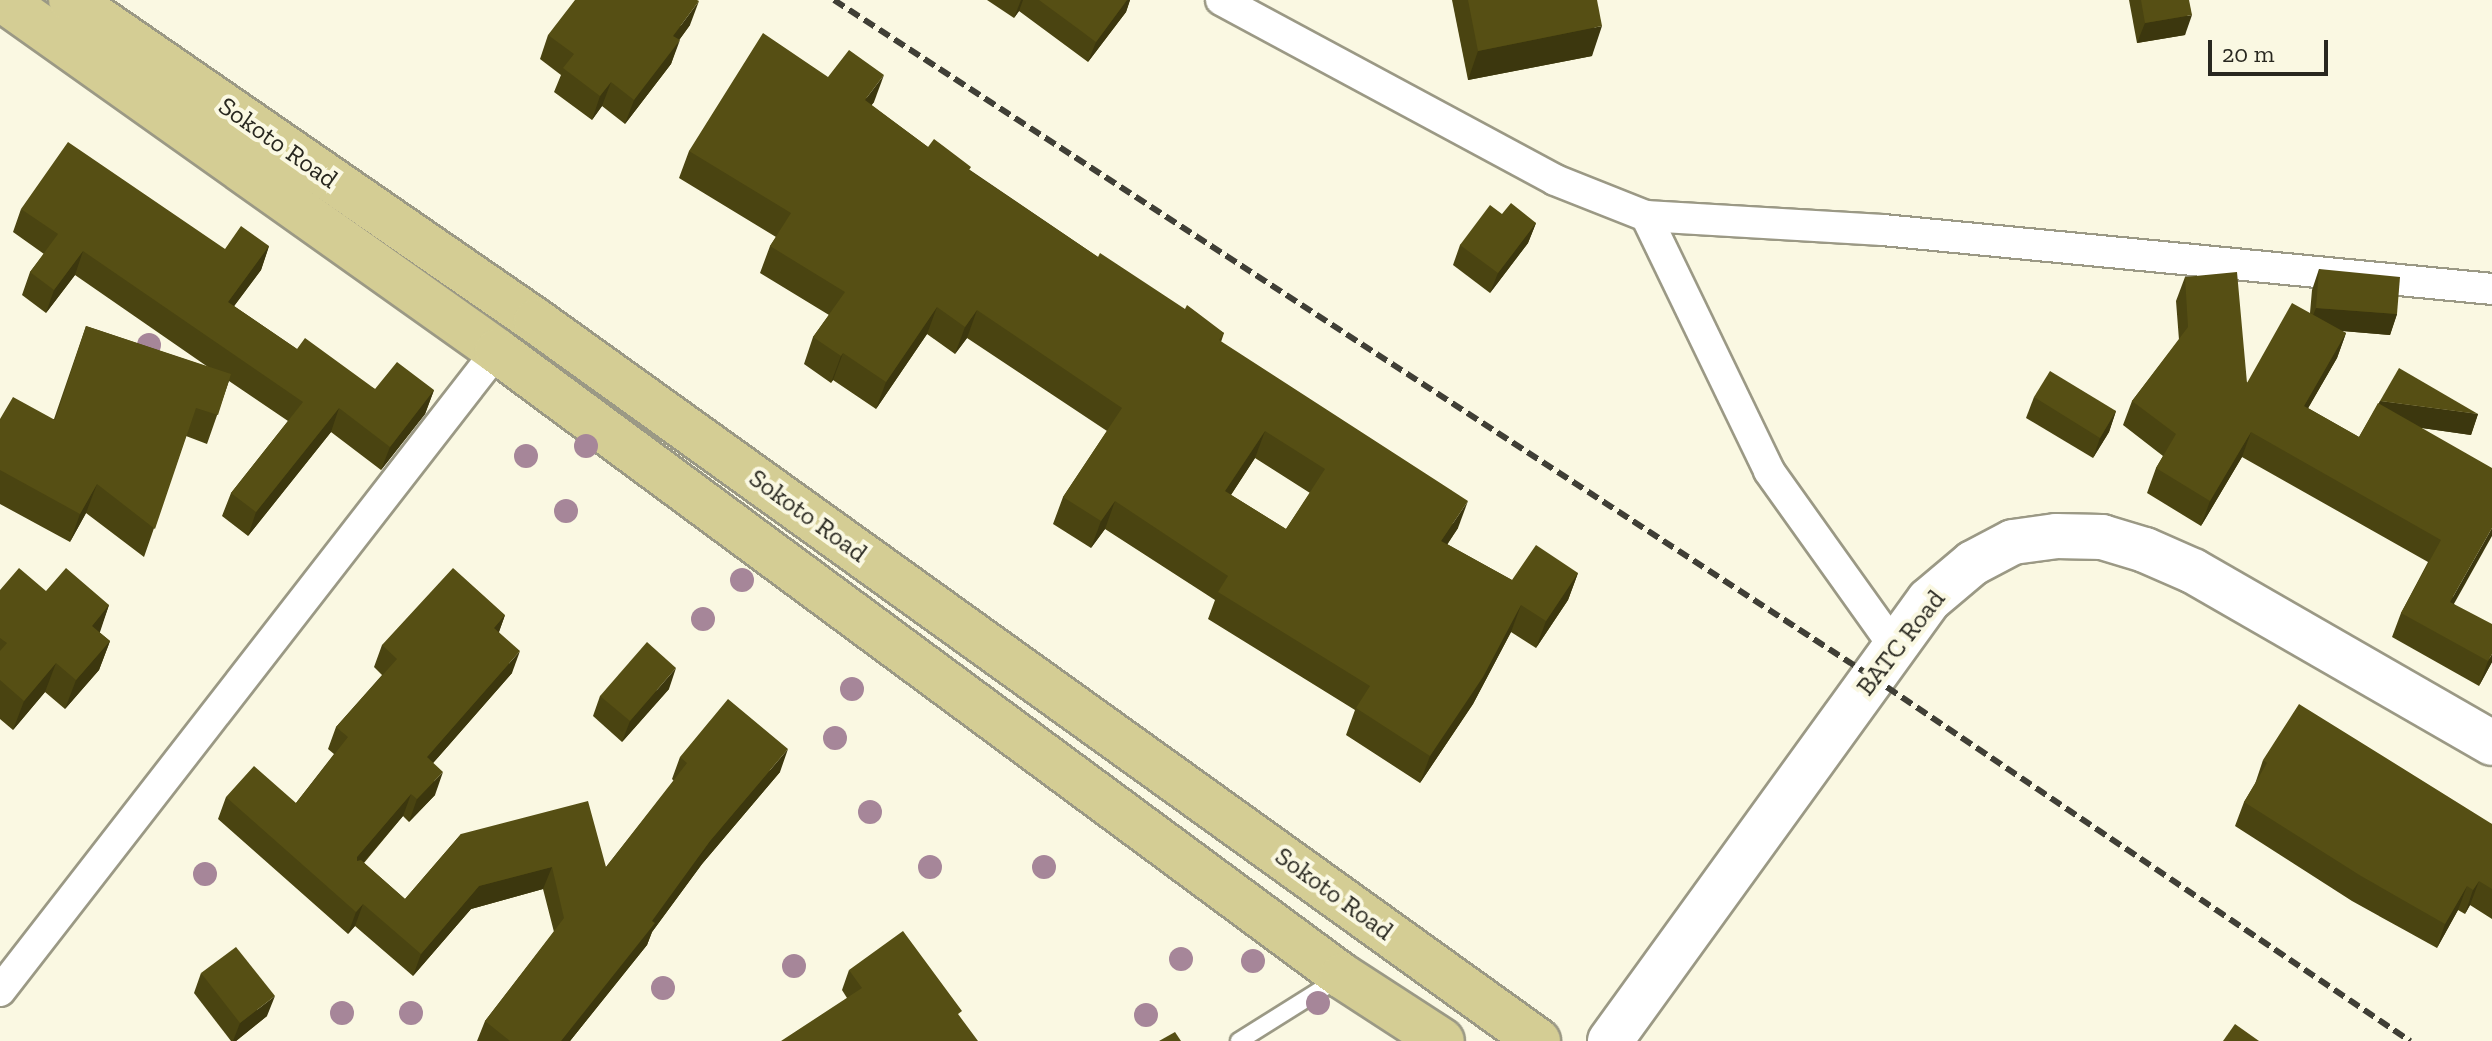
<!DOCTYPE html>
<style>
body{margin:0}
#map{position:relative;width:2492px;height:1041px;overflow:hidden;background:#faf8e2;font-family:"Zilla Slab",serif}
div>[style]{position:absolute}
.roads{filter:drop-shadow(2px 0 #9b9985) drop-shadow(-2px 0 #9b9985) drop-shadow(0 2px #9b9985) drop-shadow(0 -2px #9b9985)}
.lane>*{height:16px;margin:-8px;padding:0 8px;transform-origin:8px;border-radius:8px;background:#fff}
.street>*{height:30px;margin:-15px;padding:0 15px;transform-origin:15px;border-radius:15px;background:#fff}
.secondary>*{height:44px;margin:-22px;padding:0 22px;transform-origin:22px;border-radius:22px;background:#fff}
.primary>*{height:44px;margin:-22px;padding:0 22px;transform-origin:22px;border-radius:22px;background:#d4cd94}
.rail>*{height:6px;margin-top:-3px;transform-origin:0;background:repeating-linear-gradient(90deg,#403f36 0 12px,transparent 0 18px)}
.trees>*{width:24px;height:24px;margin:-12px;border-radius:50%;background:#a68699}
.wall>*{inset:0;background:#4a4411}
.shaded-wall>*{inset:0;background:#3c370e}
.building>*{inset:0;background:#564f14}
span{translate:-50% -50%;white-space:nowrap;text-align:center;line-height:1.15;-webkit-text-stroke:8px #faf8e2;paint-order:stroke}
.street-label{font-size:26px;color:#28271f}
.scale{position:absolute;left:2208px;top:40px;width:120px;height:36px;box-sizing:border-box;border:4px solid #28271f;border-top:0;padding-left:10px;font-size:24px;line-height:28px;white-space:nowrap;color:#28271f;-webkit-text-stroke:6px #faf8e2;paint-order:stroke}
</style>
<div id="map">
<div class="roads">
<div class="lane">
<i style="left:1239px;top:1041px;width:120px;rotate:-32.1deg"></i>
</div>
<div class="street">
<i style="left:1221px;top:0;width:379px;rotate:28.3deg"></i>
<i style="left:1555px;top:180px;width:98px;rotate:21.6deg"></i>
<i style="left:1646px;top:216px;width:237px;rotate:3.4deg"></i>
<i style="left:1883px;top:230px;width:612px;rotate:5.53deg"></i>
<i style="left:1646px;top:216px;width:283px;rotate:64.2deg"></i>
<i style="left:1769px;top:471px;width:215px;rotate:54.5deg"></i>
<i style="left:0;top:991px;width:810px;rotate:-52.17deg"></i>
</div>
<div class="secondary">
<i style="left:1610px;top:1041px;width:544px;rotate:-54.12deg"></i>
<i style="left:1929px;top:600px;width:57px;rotate:-40.1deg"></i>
<i style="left:1973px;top:563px;width:45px;rotate:-27.7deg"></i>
<i style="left:2013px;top:542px;width:43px;rotate:-7.9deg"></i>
<i style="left:2056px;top:536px;width:46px;rotate:1.2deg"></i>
<i style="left:2102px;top:537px;width:45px;rotate:16.8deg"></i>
<i style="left:2145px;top:550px;width:52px;rotate:23.6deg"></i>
<i style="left:2193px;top:571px;width:345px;rotate:29.9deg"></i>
</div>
<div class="primary">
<i style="left:3px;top:0;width:606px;rotate:35.39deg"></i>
<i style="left:497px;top:351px;width:1051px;rotate:36.49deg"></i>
<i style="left:1342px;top:976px;width:119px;rotate:33deg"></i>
<i style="left:71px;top:0;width:565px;rotate:34.62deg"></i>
<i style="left:536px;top:321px;width:1234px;rotate:35.7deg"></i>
</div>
</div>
<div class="rail">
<i style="left:834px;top:0;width:1239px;rotate:33.11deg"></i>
<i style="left:1872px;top:677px;width:650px;rotate:34.08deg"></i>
</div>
<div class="trees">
<i style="left:149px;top:345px"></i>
<i style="left:586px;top:446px"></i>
<i style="left:526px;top:456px"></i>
<i style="left:566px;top:511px"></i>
<i style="left:742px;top:580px"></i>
<i style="left:703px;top:619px"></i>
<i style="left:852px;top:689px"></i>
<i style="left:835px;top:738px"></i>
<i style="left:870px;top:812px"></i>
<i style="left:930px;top:867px"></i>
<i style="left:1044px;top:867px"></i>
<i style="left:205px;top:874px"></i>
<i style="left:1181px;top:959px"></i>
<i style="left:1253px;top:961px"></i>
<i style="left:794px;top:966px"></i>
<i style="left:663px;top:988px"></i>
<i style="left:1318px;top:1003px"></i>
<i style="left:342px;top:1013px"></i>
<i style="left:411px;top:1013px"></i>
<i style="left:1146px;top:1015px"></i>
</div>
<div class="wall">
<i style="clip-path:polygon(987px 0,1130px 0,1126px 12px,1088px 62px,1019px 11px,1014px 18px)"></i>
<i style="clip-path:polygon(1452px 0,1597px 0,1592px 56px,1468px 80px)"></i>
<i style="clip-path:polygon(2129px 0,2189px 0,2185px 35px,2137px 43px)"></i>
<i style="clip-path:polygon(690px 25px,679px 40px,671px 64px,625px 124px,602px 106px,592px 120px,554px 92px,561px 75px,540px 59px,548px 35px)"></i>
<i style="clip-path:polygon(evenodd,828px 77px,874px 102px,871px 105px,928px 147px,970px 170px,1098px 257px,1224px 333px,1221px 342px,1458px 528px,1447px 544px,1512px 580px,1578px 573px,1568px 600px,1536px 648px,1511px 632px,1473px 704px,1420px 783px,1346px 735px,1355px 710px,1208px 619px,1215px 600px,1105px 529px,1091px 548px,1053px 524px,1063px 497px,1107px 431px,967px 338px,955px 354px,927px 334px,876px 409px,833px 380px,831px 383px,804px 364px,813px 337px,829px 315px,760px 273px,770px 246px,776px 237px,679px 178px,689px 151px,828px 77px,1255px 458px,1310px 493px,1286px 529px,1231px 495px,1255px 458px)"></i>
<i style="clip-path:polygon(21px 209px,225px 249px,269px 246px,261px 270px,234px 306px,297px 349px,375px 389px,434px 390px,425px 414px,381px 470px,331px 432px,248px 536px,222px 516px,231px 493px,288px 421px,229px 381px,207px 444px,186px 436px,144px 557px,86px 513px,70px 542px,0 504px,0 419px,54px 419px,86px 326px,208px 367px,75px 275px,46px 313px,22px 295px,30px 272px,44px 254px,13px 232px)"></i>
<i style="clip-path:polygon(1502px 214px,1536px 223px,1528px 243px,1490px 293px,1453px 265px,1460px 245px)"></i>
<i style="clip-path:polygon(2319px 269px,2397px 314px,2390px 335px,2342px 331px,2346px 333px,2337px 358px,2308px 408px,2359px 437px,2380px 401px,2478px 414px,2471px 435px,2422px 428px,2454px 604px,2492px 662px,2479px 686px,2392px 637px,2401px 613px,2428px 562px,2242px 457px,2201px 526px,2147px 493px,2156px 468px,2163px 456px,2123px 425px,2132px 401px,2179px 340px,2176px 301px,2185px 277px,2247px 383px,2310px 313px,2312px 290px)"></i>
<i style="clip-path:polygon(2034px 397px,2116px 411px,2109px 432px,2093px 458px,2026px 418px)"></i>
<i style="clip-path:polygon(0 590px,46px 591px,109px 605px,99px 632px,110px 641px,99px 670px,65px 709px,45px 692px,13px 730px,0 719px)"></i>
<i style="clip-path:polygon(505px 615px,499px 632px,512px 673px,433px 763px,435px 795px,409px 822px,403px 816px,364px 863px,405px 899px,461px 834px,606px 867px,674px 781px,672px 779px,680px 757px,780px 772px,702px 864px,652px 932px,647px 945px,570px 1041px,477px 1041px,485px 1021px,554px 932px,543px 889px,471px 909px,413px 976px,355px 926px,348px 934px,218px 819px,226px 797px,296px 803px,334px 754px,328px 749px,336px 727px,382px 675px,374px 667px,382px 645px)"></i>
<i style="clip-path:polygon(669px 689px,622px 742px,593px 716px,600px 696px)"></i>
<i style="clip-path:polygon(2263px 760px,2492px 824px,2492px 919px,2470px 905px,2465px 914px,2458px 910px,2437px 948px,2352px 901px,2235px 826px,2244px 802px,2255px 784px)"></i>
<i style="clip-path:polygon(849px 970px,960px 1017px,847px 998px,842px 990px)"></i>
<i style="clip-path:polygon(201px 973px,267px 1016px,236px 1041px,231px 1041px,194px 993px)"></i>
</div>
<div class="shaded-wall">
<i style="clip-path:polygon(1021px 0,1023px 0,1019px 11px,1014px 18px)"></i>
<i style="clip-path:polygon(1127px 0,1130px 0,1126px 12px,1088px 62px,1096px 42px)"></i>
<i style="clip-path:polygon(699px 1px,690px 25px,667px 57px,680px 40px,671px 64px,625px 124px,634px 100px,673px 36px)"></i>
<i style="clip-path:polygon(2192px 15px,2185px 35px,2137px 43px,2145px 23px)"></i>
<i style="clip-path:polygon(1602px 26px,1592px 56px,1468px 80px,1478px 51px)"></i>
<i style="clip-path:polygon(884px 75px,874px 102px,855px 127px,865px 100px)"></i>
<i style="clip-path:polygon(611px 82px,602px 106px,592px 120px,600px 96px)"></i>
<i style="clip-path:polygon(1536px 223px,1528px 243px,1490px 293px,1498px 273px)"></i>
<i style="clip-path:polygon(269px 246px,261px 270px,220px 325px,228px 302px)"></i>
<i style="clip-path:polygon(83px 251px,75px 275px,46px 313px,54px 290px)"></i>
<i style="clip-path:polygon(937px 307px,927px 334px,876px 409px,886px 382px)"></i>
<i style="clip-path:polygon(2316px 308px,2397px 314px,2390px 335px,2308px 328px)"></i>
<i style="clip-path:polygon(977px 310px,967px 338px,955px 354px,965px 327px)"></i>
<i style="clip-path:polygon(2346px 333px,2337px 358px,2295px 431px,2304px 406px)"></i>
<i style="clip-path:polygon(843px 353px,833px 380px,831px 383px,841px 356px)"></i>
<i style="clip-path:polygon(434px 390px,425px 414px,381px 470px,390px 447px)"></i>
<i style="clip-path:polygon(2380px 401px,2478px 414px,2471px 435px,2373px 421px)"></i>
<i style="clip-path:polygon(339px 408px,331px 432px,248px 536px,256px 512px)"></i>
<i style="clip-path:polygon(2116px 411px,2109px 432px,2093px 458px,2100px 438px)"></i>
<i style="clip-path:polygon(1265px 431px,1255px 458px,1215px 519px,1225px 491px)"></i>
<i style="clip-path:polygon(2251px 432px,2242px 457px,2201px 526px,2210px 501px)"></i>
<i style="clip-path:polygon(97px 484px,86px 513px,70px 542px,80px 514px)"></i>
<i style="clip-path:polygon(1115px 501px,1105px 529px,1091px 548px,1101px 521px)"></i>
<i style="clip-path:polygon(1468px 501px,1458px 528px,1432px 568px,1441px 541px)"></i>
<i style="clip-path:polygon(2492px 528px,2492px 536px,2441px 627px,2450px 602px)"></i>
<i style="clip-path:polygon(1578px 573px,1568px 600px,1536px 648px,1546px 621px)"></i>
<i style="clip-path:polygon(109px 605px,99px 635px,92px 626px)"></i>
<i style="clip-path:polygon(1521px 605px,1511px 632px,1473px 704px,1420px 783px,1430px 756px)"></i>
<i style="clip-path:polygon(505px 615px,497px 637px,494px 628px)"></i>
<i style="clip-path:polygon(110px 641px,99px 670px,65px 709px,76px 680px)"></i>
<i style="clip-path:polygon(520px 651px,512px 673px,419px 779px,427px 757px)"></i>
<i style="clip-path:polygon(2492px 654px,2492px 662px,2479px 686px,2488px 661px)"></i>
<i style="clip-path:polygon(56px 663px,45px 692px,13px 730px,24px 701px)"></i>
<i style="clip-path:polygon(676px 668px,669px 689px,622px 742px,630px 721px)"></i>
<i style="clip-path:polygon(788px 749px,780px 772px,702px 864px,652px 932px,647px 945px,570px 1041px,561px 1041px,710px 841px)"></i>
<i style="clip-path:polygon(443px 772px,435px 795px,409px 822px,417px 799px)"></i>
<i style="clip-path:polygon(411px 794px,403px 816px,349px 879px,357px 857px)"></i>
<i style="clip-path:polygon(552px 867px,543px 889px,471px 909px,413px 976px,421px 954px,479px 886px)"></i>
<i style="clip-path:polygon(2479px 881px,2470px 905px,2465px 914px,2473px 890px)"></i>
<i style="clip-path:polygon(2467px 886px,2458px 910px,2437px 948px,2445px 924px)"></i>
<i style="clip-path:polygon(363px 904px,355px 926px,348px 934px,356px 912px)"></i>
<i style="clip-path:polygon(275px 996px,267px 1016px,236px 1041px,233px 1041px,240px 1023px)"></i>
</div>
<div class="building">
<i style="clip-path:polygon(575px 0,697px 0,699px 1px,673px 36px,680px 40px,634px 100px,611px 82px,600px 96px,563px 68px,574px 54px,548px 35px)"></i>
<i style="clip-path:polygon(1039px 0,1127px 0,1096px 42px)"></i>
<i style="clip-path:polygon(1468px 0,1597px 0,1602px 26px,1478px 51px)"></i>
<i style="clip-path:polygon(2141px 0,2189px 0,2192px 15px,2145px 23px)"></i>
<i style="clip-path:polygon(evenodd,763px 33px,828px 77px,849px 50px,884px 75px,865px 100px,928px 147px,934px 139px,971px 167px,969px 170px,1098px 257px,1100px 253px,1185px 309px,1187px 305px,1224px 333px,1219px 340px,1468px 501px,1441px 541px,1512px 580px,1536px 545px,1578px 573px,1546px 621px,1521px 605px,1483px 677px,1430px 756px,1356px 708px,1370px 686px,1218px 592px,1228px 576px,1115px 501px,1101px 521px,1063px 497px,1122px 408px,977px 310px,965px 327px,937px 307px,886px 382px,843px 353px,841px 356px,813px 337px,845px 292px,770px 246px,791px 213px,689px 151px,763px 33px,1265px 431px,1325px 469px,1286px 529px,1225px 491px,1265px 431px)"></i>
<i style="clip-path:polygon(68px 142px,225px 249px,241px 226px,269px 246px,228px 302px,297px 349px,305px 338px,375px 389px,397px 362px,434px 390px,390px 447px,339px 408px,256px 512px,231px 493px,303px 402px,83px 251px,54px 290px,30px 272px,58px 234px,21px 209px)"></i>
<i style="clip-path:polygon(1511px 203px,1536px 223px,1498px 273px,1460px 245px,1490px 205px,1502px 214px)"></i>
<i style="clip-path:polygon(2319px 269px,2400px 277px,2397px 314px,2316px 308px)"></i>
<i style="clip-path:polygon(2237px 272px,2247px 383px,2292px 303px,2346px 333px,2304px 406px,2359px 437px,2378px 403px,2492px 468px,2492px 528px,2450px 602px,2492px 624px,2492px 654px,2488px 661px,2401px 613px,2441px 540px,2251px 432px,2210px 501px,2156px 468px,2176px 434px,2132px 401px,2188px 327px,2185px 277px)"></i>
<i style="clip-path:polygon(86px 326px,231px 374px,218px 415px,196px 408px,155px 529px,97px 484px,80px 514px,0 470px,0 419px,13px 397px,55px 420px)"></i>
<i style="clip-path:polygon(2399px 368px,2478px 414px,2380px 401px)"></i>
<i style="clip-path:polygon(2050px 371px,2116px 411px,2100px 438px,2034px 397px)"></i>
<i style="clip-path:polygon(19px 568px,46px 591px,66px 568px,109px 605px,92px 626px,110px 641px,76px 680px,56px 663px,24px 701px,0 680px,0 651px,7px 643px,0 638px,0 590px)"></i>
<i style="clip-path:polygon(453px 568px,505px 615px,494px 628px,520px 651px,427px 757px,443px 772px,417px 799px,411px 794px,357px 857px,357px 861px,361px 860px,405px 899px,461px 834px,588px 801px,606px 867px,687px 763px,680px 757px,728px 699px,788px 749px,710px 841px,652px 921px,655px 923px,561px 1041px,510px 1041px,485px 1021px,564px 918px,552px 867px,479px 886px,421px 954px,363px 904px,356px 912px,226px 797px,254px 766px,296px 803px,348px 737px,336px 727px,397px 659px,382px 645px)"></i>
<i style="clip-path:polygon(647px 642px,676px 668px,630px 721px,600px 696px)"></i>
<i style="clip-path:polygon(2299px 704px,2492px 824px,2492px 889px,2479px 881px,2473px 890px,2467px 886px,2445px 924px,2361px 876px,2244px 802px,2267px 763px,2263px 760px)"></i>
<i style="clip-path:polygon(903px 931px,962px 1011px,958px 1014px,978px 1041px,781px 1041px,862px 988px,849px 970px)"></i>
<i style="clip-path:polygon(236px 947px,275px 996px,240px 1023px,201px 973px)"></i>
<i style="clip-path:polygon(2235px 1024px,2259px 1041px,2223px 1041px)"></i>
<i style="clip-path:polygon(1175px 1032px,1181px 1041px,1159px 1041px)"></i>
</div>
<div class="street-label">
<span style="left:278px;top:143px;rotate:35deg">Sokoto Road</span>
<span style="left:808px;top:516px;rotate:36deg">Sokoto Road</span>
<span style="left:1901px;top:643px;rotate:-52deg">BATC Road</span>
<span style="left:1334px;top:894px;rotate:36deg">Sokoto Road</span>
</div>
<div class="scale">20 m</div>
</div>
